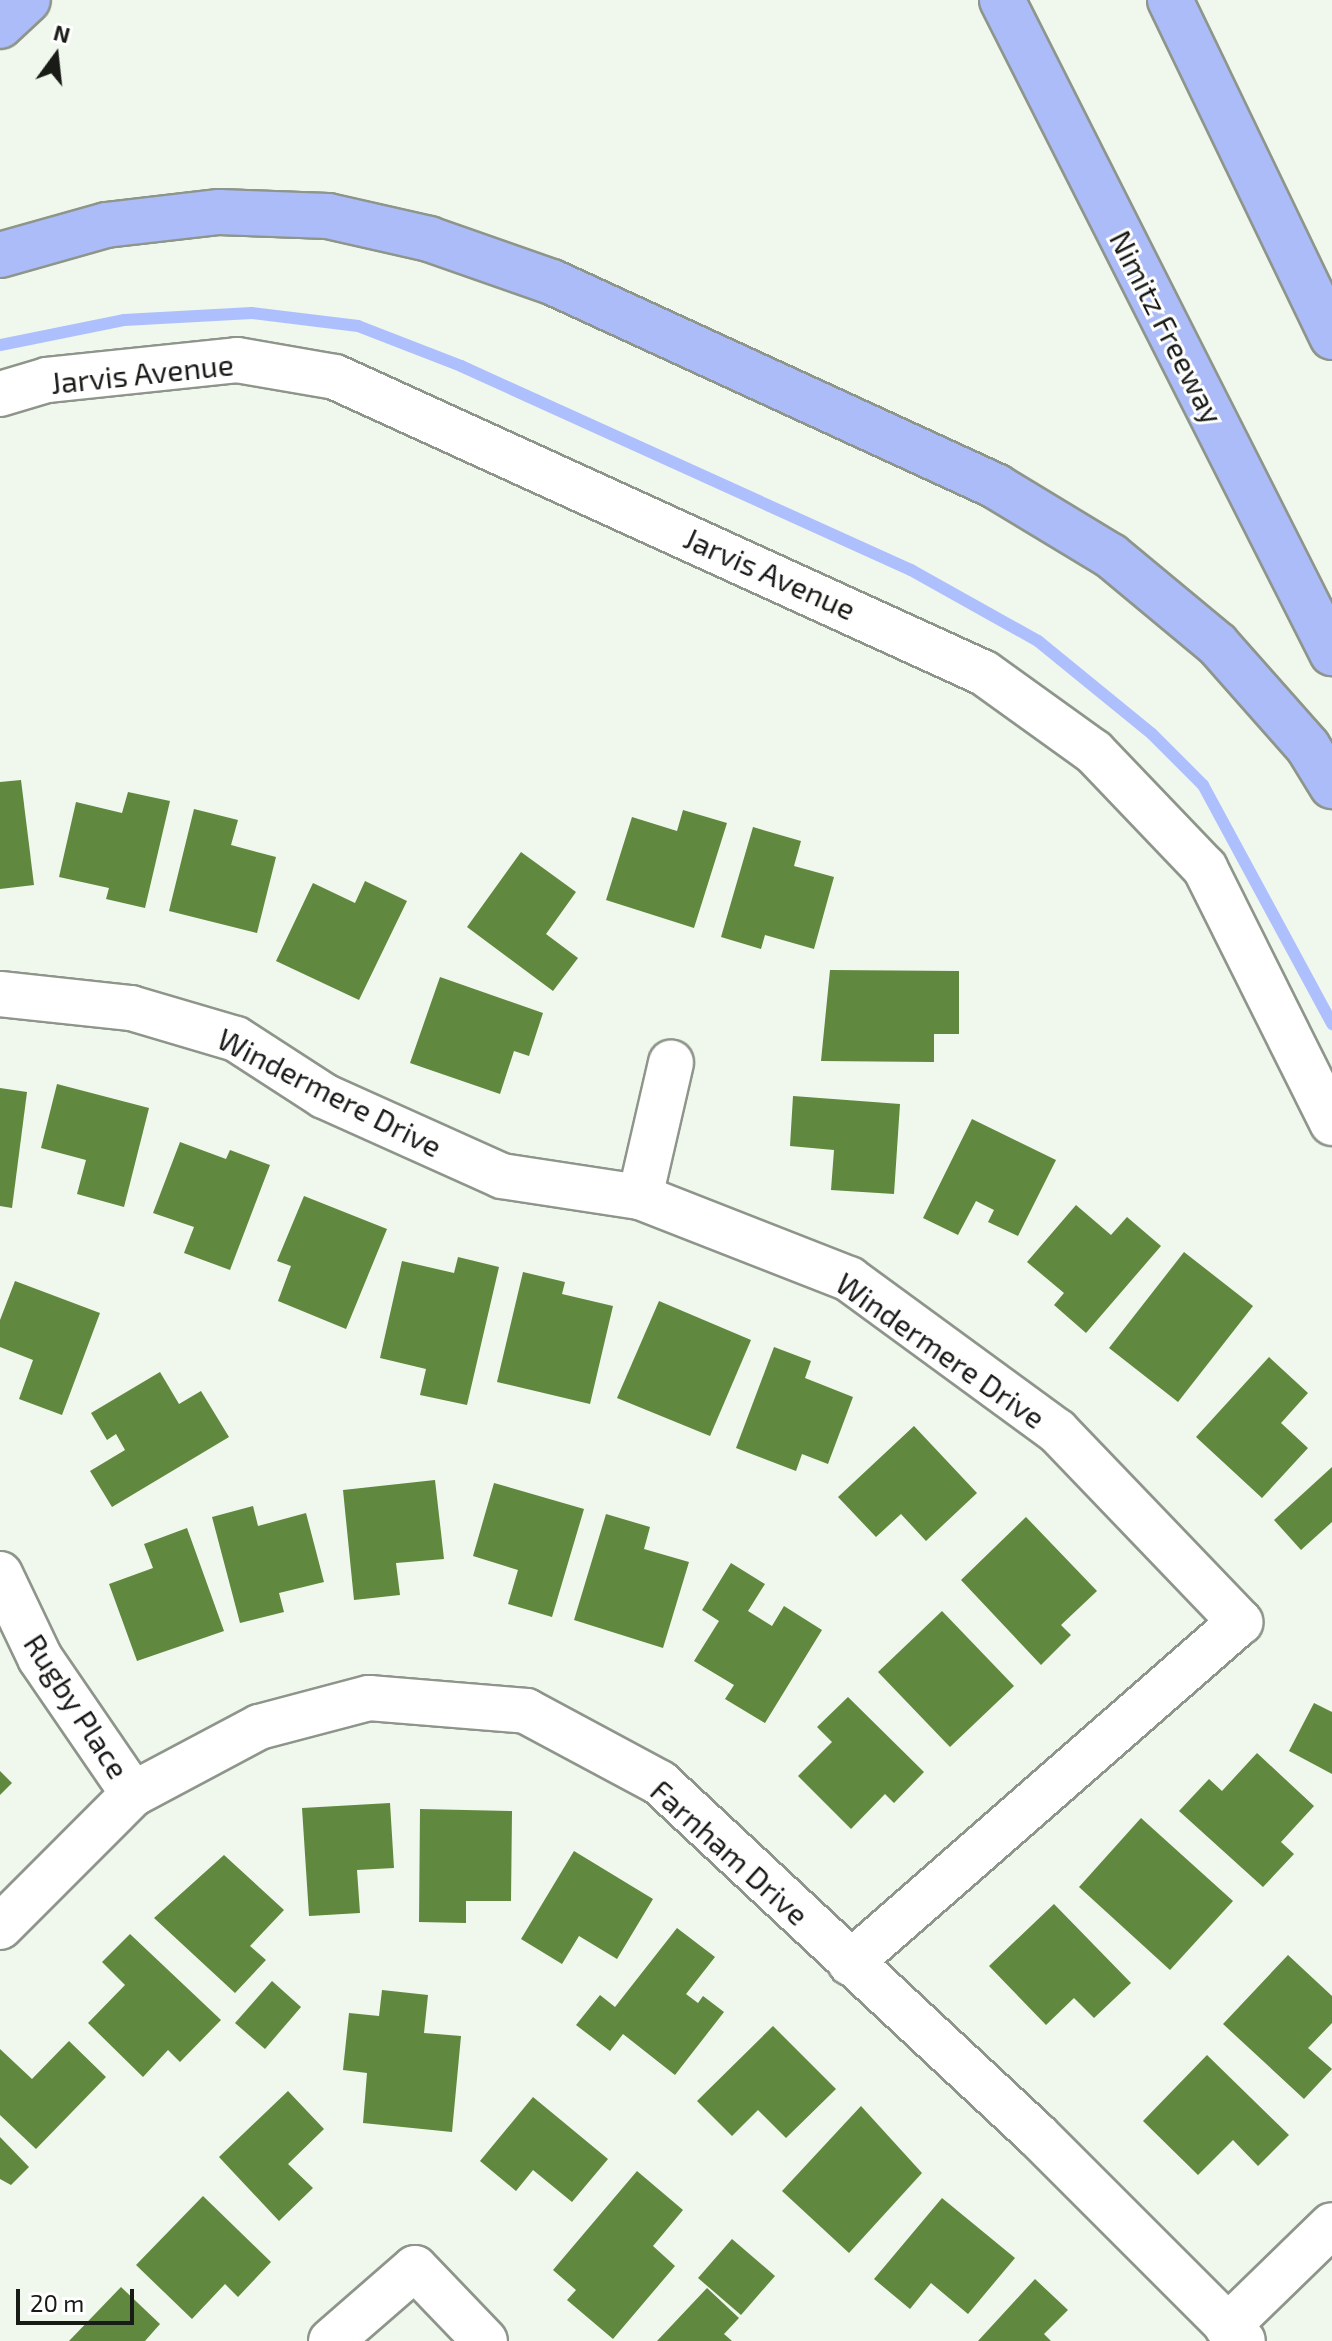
<!DOCTYPE html>
<style>
body{margin:0}
#map{position:relative;width:1332px;height:2341px;overflow:hidden;background:#f0f7ec;font-family:"Exo 2",sans-serif}
div>[style]{position:absolute}
.stream>*{height:12px;margin:-6px;padding:0 6px;transform-origin:6px;border-radius:6px;background:#aebffd}
.building>*{inset:0;background:#60883e}
.roads{filter:drop-shadow(2px 0 #8e958a) drop-shadow(-2px 0 #8e958a) drop-shadow(0 2px #8e958a) drop-shadow(0 -2px #8e958a)}
.minor>*{height:44px;margin:-22px;padding:0 22px;transform-origin:22px;border-radius:22px;background:#fff}
.highway>*{height:44px;margin:-22px;padding:0 22px;transform-origin:22px;border-radius:22px;background:#abbcf8}
span{translate:-50% -50%;white-space:nowrap;text-align:center;line-height:1.15;-webkit-text-stroke:6px #fff;paint-order:stroke}
.street-label{font-size:30px;color:#191b17}
.north{position:absolute;left:16px;top:16px;width:80px;height:80px;-webkit-text-stroke:6px #fff;paint-order:stroke;rotate:15deg;font-size:22px;font-weight:700;line-height:32px;text-align:center;color:#191b17}
.north::after{content:'';display:block;margin:auto;width:28px;height:36px;background:#191b17;clip-path:polygon(50% 0,100% 100%,50% 72%,0 100%)}
.scale{position:absolute;left:16px;top:2289px;width:118px;height:36px;box-sizing:border-box;border:4px solid #191b17;border-top:0;padding-left:10px;font-size:24px;line-height:28px;white-space:nowrap;color:#191b17;-webkit-text-stroke:6px #fff;paint-order:stroke}
</style>
<div id="map">
<div class="stream">
<i style="left:0;top:345px;width:126px;rotate:-11.4deg"></i>
<i style="left:124px;top:320px;width:128px;rotate:-3.1deg"></i>
<i style="left:252px;top:313px;width:107px;rotate:7deg"></i>
<i style="left:358px;top:326px;width:110px;rotate:21.2deg"></i>
<i style="left:461px;top:366px;width:494px;rotate:24.4deg"></i>
<i style="left:911px;top:570px;width:145px;rotate:29.2deg"></i>
<i style="left:1038px;top:641px;width:147px;rotate:39.2deg"></i>
<i style="left:1152px;top:734px;width:72px;rotate:45deg"></i>
<i style="left:1203px;top:785px;width:272px;rotate:61.6deg"></i>
</div>
<div class="building">
<i style="clip-path:polygon(21px 780px,34px 885px,0 889px,0 782px)"></i>
<i style="clip-path:polygon(128px 792px,170px 801px,145px 908px,106px 899px,109px 888px,59px 877px,76px 802px,122px 813px)"></i>
<i style="clip-path:polygon(194px 809px,238px 820px,231px 845px,276px 857px,257px 933px,169px 911px)"></i>
<i style="clip-path:polygon(683px 810px,727px 823px,694px 928px,606px 900px,632px 817px,677px 831px)"></i>
<i style="clip-path:polygon(753px 827px,801px 841px,794px 866px,834px 877px,814px 949px,765px 935px,761px 949px,721px 937px)"></i>
<i style="clip-path:polygon(521px 852px,576px 892px,546px 934px,578px 958px,553px 991px,467px 927px)"></i>
<i style="clip-path:polygon(365px 881px,407px 901px,359px 1000px,276px 961px,313px 883px,355px 903px)"></i>
<i style="clip-path:polygon(830px 970px,959px 971px,959px 1034px,934px 1034px,934px 1062px,821px 1061px)"></i>
<i style="clip-path:polygon(440px 977px,543px 1013px,529px 1056px,514px 1051px,500px 1094px,410px 1063px)"></i>
<i style="clip-path:polygon(57px 1084px,149px 1108px,124px 1207px,77px 1194px,86px 1160px,41px 1148px)"></i>
<i style="clip-path:polygon(0 1088px,27px 1092px,12px 1208px,0 1206px)"></i>
<i style="clip-path:polygon(793px 1096px,900px 1104px,894px 1194px,831px 1190px,834px 1150px,790px 1146px)"></i>
<i style="clip-path:polygon(972px 1119px,1056px 1160px,1018px 1236px,988px 1222px,994px 1210px,976px 1201px,958px 1235px,923px 1218px)"></i>
<i style="clip-path:polygon(180px 1142px,226px 1159px,230px 1150px,270px 1165px,230px 1270px,184px 1253px,194px 1227px,153px 1213px)"></i>
<i style="clip-path:polygon(304px 1196px,387px 1229px,346px 1329px,278px 1301px,291px 1266px,277px 1261px)"></i>
<i style="clip-path:polygon(1076px 1205px,1111px 1235px,1127px 1217px,1161px 1246px,1086px 1333px,1054px 1305px,1064px 1293px,1027px 1262px)"></i>
<i style="clip-path:polygon(1184px 1252px,1253px 1306px,1178px 1402px,1109px 1348px)"></i>
<i style="clip-path:polygon(458px 1257px,499px 1267px,467px 1405px,420px 1395px,426px 1369px,380px 1358px,402px 1261px,454px 1273px)"></i>
<i style="clip-path:polygon(523px 1272px,565px 1282px,562px 1294px,613px 1306px,590px 1404px,497px 1382px)"></i>
<i style="clip-path:polygon(15px 1281px,100px 1313px,62px 1415px,19px 1399px,33px 1360px,0 1347px,0 1320px)"></i>
<i style="clip-path:polygon(659px 1301px,751px 1340px,710px 1436px,617px 1398px)"></i>
<i style="clip-path:polygon(774px 1347px,811px 1361px,805px 1378px,853px 1397px,828px 1464px,802px 1454px,796px 1471px,736px 1448px)"></i>
<i style="clip-path:polygon(1269px 1357px,1308px 1393px,1281px 1423px,1308px 1448px,1262px 1498px,1196px 1437px)"></i>
<i style="clip-path:polygon(160px 1372px,179px 1404px,201px 1391px,229px 1437px,112px 1507px,90px 1471px,125px 1450px,116px 1434px,107px 1440px,91px 1413px)"></i>
<i style="clip-path:polygon(914px 1426px,977px 1493px,926px 1541px,901px 1514px,876px 1537px,838px 1497px)"></i>
<i style="clip-path:polygon(1332px 1467px,1332px 1522px,1301px 1550px,1274px 1520px)"></i>
<i style="clip-path:polygon(435px 1480px,444px 1559px,396px 1563px,400px 1595px,354px 1600px,343px 1490px)"></i>
<i style="clip-path:polygon(494px 1483px,584px 1509px,552px 1617px,508px 1604px,518px 1570px,473px 1556px)"></i>
<i style="clip-path:polygon(253px 1506px,258px 1526px,306px 1513px,324px 1582px,279px 1593px,284px 1612px,240px 1623px,212px 1517px)"></i>
<i style="clip-path:polygon(606px 1514px,650px 1527px,644px 1549px,689px 1562px,663px 1648px,574px 1620px)"></i>
<i style="clip-path:polygon(1026px 1517px,1097px 1591px,1061px 1625px,1071px 1635px,1041px 1665px,961px 1580px)"></i>
<i style="clip-path:polygon(187px 1528px,224px 1631px,137px 1661px,109px 1584px,153px 1568px,144px 1544px)"></i>
<i style="clip-path:polygon(731px 1563px,765px 1584px,748px 1611px,772px 1626px,784px 1606px,822px 1630px,765px 1723px,725px 1699px,734px 1685px,694px 1661px,719px 1621px,702px 1610px)"></i>
<i style="clip-path:polygon(942px 1611px,1014px 1686px,950px 1747px,878px 1672px)"></i>
<i style="clip-path:polygon(848px 1697px,924px 1772px,894px 1803px,885px 1794px,851px 1829px,798px 1776px,832px 1742px,817px 1727px)"></i>
<i style="clip-path:polygon(1314px 1703px,1332px 1712px,1332px 1774px,1289px 1751px)"></i>
<i style="clip-path:polygon(1257px 1753px,1314px 1806px,1281px 1842px,1294px 1854px,1263px 1887px,1179px 1811px,1209px 1779px,1222px 1791px)"></i>
<i style="clip-path:polygon(0 1771px,12px 1783px,0 1795px)"></i>
<i style="clip-path:polygon(390px 1803px,394px 1868px,357px 1870px,360px 1913px,309px 1916px,302px 1808px)"></i>
<i style="clip-path:polygon(420px 1809px,512px 1811px,511px 1901px,466px 1901px,466px 1923px,419px 1922px)"></i>
<i style="clip-path:polygon(1141px 1818px,1233px 1901px,1170px 1970px,1079px 1887px)"></i>
<i style="clip-path:polygon(574px 1851px,653px 1899px,617px 1959px,579px 1936px,562px 1964px,521px 1939px)"></i>
<i style="clip-path:polygon(224px 1855px,284px 1910px,250px 1946px,266px 1960px,235px 1993px,154px 1918px)"></i>
<i style="clip-path:polygon(1054px 1904px,1131px 1983px,1094px 2018px,1074px 1998px,1046px 2025px,989px 1966px)"></i>
<i style="clip-path:polygon(677px 1928px,715px 1957px,686px 1994px,698px 2003px,703px 1996px,724px 2012px,675px 2075px,623px 2034px,610px 2051px,576px 2025px,600px 1995px,615px 2007px)"></i>
<i style="clip-path:polygon(130px 1934px,221px 2020px,180px 2062px,168px 2050px,143px 2077px,88px 2023px,125px 1985px,102px 1962px)"></i>
<i style="clip-path:polygon(1288px 1955px,1332px 1996px,1332px 2023px,1308px 2048px,1332px 2069px,1304px 2099px,1223px 2024px)"></i>
<i style="clip-path:polygon(272px 1981px,301px 2007px,265px 2049px,235px 2023px)"></i>
<i style="clip-path:polygon(382px 1990px,428px 1995px,424px 2033px,461px 2036px,452px 2132px,363px 2123px,367px 2073px,343px 2070px,349px 2013px,379px 2016px)"></i>
<i style="clip-path:polygon(773px 2026px,836px 2089px,786px 2138px,758px 2110px,732px 2136px,697px 2101px)"></i>
<i style="clip-path:polygon(69px 2041px,106px 2077px,36px 2149px,0 2115px,0 2049px,32px 2079px)"></i>
<i style="clip-path:polygon(1207px 2055px,1289px 2135px,1258px 2166px,1233px 2140px,1198px 2175px,1143px 2121px)"></i>
<i style="clip-path:polygon(288px 2091px,324px 2129px,288px 2164px,313px 2188px,279px 2221px,219px 2157px)"></i>
<i style="clip-path:polygon(533px 2097px,608px 2159px,572px 2202px,533px 2170px,516px 2191px,480px 2161px)"></i>
<i style="clip-path:polygon(861px 2106px,922px 2173px,849px 2253px,782px 2191px)"></i>
<i style="clip-path:polygon(0 2137px,29px 2167px,11px 2185px,0 2179px)"></i>
<i style="clip-path:polygon(637px 2171px,683px 2210px,653px 2246px,675px 2266px,613px 2339px,567px 2300px,576px 2290px,553px 2270px)"></i>
<i style="clip-path:polygon(203px 2196px,271px 2262px,238px 2297px,225px 2284px,192px 2319px,136px 2265px)"></i>
<i style="clip-path:polygon(942px 2198px,1015px 2258px,968px 2314px,931px 2283px,910px 2309px,874px 2279px)"></i>
<i style="clip-path:polygon(732px 2239px,775px 2276px,741px 2315px,698px 2278px)"></i>
<i style="clip-path:polygon(1035px 2279px,1068px 2310px,1044px 2334px,1051px 2341px,978px 2341px)"></i>
<i style="clip-path:polygon(121px 2287px,160px 2324px,145px 2341px,69px 2341px)"></i>
<i style="clip-path:polygon(707px 2288px,739px 2318px,724px 2334px,732px 2341px,657px 2341px)"></i>
</div>
<div class="roads">
<div class="minor">
<i style="left:0;top:394px;width:49px;rotate:-16.6deg"></i>
<i style="left:47px;top:380px;width:191px;rotate:-6deg"></i>
<i style="left:237px;top:360px;width:99px;rotate:9.8deg"></i>
<i style="left:335px;top:377px;width:713px;rotate:24.52deg"></i>
<i style="left:984px;top:673px;width:135px;rotate:35.7deg"></i>
<i style="left:1094px;top:752px;width:161px;rotate:46.3deg"></i>
<i style="left:1205px;top:868px;width:285px;rotate:63.5deg"></i>
<i style="left:0;top:994px;width:132px;rotate:6.1deg"></i>
<i style="left:131px;top:1008px;width:109px;rotate:16.4deg"></i>
<i style="left:236px;top:1039px;width:105px;rotate:32.9deg"></i>
<i style="left:324px;top:1096px;width:195px;rotate:24.2deg"></i>
<i style="left:502px;top:1176px;width:140px;rotate:8.7deg"></i>
<i style="left:640px;top:1197px;width:225px;rotate:21.4deg"></i>
<i style="left:849px;top:1279px;width:258px;rotate:36.2deg"></i>
<i style="left:1057px;top:1431px;width:265px;rotate:46.2deg"></i>
<i style="left:1240px;top:1622px;width:518px;rotate:138.83deg"></i>
<i style="left:640px;top:1197px;width:138px;rotate:-77deg"></i>
<i style="left:0;top:1574px;width:93px;rotate:64.5deg"></i>
<i style="left:40px;top:1658px;width:165px;rotate:55.6deg"></i>
<i style="left:0;top:1927px;width:188px;rotate:-45deg"></i>
<i style="left:133px;top:1794px;width:143px;rotate:-28deg"></i>
<i style="left:259px;top:1727px;width:114px;rotate:-14.8deg"></i>
<i style="left:369px;top:1698px;width:158px;rotate:4.7deg"></i>
<i style="left:526px;top:1711px;width:152px;rotate:28.2deg"></i>
<i style="left:660px;top:1783px;width:516px;rotate:43.04deg"></i>
<i style="left:1037px;top:2135px;width:291px;rotate:45deg"></i>
<i style="left:1227px;top:2327px;width:146px;rotate:-44.2deg"></i>
<i style="left:331px;top:2341px;width:111px;rotate:-41deg"></i>
<i style="left:415px;top:2268px;width:101px;rotate:46.2deg"></i>
</div>
<div class="highway">
<i style="left:1002px;top:0;width:732px;rotate:63.19deg"></i>
<i style="left:1170px;top:0;width:374px;rotate:64.3deg"></i>
<i style="left:0;top:26px;width:38px;rotate:-43deg"></i>
<i style="left:0;top:255px;width:110px;rotate:-15.8deg"></i>
<i style="left:106px;top:225px;width:114px;rotate:-6.6deg"></i>
<i style="left:219px;top:212px;width:109px;rotate:2.1deg"></i>
<i style="left:328px;top:216px;width:104px;rotate:12.8deg"></i>
<i style="left:429px;top:239px;width:130px;rotate:19.3deg"></i>
<i style="left:552px;top:282px;width:490px;rotate:24.7deg"></i>
<i style="left:997px;top:487px;width:133px;rotate:31.2deg"></i>
<i style="left:1111px;top:556px;width:138px;rotate:39.7deg"></i>
<i style="left:1217px;top:644px;width:137px;rotate:48.5deg"></i>
<i style="left:1308px;top:747px;width:46px;rotate:58.4deg"></i>
</div>
</div>
<div class="street-label">
<span style="left:1167px;top:327px;rotate:63deg">Nimitz Freeway</span>
<span style="left:142px;top:373px;rotate:-6deg">Jarvis Avenue</span>
<span style="left:770px;top:573px;rotate:24deg">Jarvis Avenue</span>
<span style="left:330px;top:1092px;rotate:27deg">Windermere Drive</span>
<span style="left:941px;top:1350px;rotate:35deg">Windermere Drive</span>
<span style="left:77px;top:1706px;rotate:57deg">Rugby Place</span>
<span style="left:730px;top:1852px;rotate:42deg">Farnham Drive</span>
</div>
<div class="north">N</div>
<div class="scale">20 m</div>
</div>
